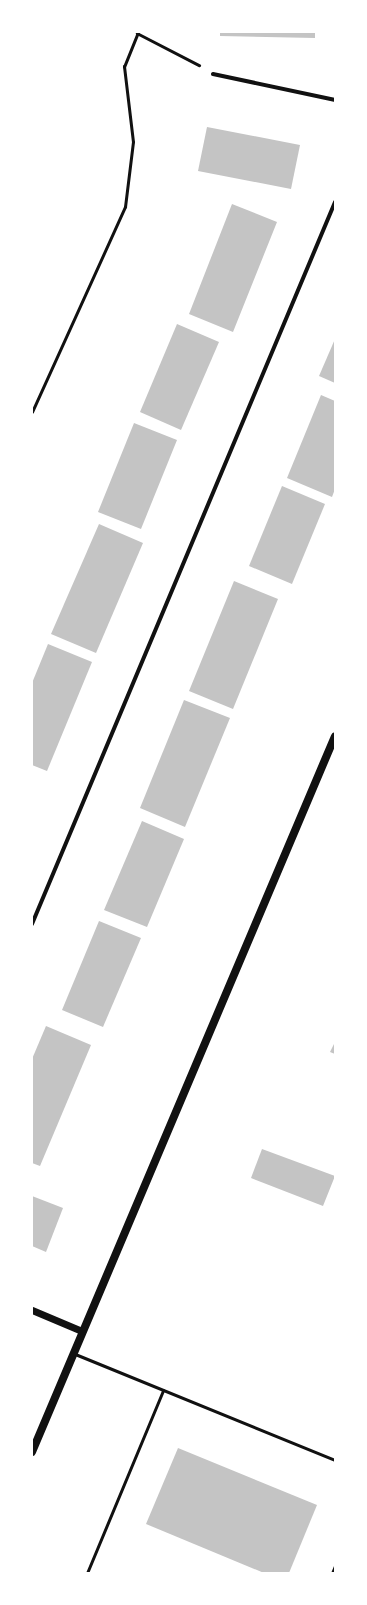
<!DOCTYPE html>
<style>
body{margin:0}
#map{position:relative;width:367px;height:1605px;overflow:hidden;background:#fff;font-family:Inter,sans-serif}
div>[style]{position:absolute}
.building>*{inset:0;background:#c4c4c4}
.path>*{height:2.5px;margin:-1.25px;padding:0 1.25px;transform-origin:1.25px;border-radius:1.25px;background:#111}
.service>*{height:3px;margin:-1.5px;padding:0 1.5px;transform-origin:1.5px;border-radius:1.5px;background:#111}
.minor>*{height:4px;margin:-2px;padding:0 2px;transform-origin:2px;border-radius:2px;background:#111}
.tertiary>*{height:7px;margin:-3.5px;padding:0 3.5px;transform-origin:3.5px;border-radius:3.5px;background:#111}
.secondary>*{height:8px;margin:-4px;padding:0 4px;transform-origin:4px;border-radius:4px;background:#111}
span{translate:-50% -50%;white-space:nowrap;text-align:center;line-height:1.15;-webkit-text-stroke:3px #fff;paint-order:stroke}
.frame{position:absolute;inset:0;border:33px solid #fff;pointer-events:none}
</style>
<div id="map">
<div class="building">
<i style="clip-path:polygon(220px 32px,315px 32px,315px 38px,220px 36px)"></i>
<i style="clip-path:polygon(207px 127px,300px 145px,291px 189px,198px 171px)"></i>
<i style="clip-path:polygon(232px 204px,277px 222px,233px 332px,189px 314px)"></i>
<i style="clip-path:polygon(177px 324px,219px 342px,181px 430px,140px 412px)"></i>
<i style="clip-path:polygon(335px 339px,335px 383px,319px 376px)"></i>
<i style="clip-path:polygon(321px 395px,335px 401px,335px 489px,332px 497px,287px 478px)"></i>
<i style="clip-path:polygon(134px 423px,177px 440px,141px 529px,98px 512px)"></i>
<i style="clip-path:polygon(282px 486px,325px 504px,292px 584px,249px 566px)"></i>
<i style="clip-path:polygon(99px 524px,143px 543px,96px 653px,51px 634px)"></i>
<i style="clip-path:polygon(234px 581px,278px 599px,233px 709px,189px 691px)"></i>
<i style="clip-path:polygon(48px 644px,92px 662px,47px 771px,32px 765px,32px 683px)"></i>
<i style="clip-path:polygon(184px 700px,230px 718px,185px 827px,140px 808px)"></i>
<i style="clip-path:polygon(142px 821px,184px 839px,147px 927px,104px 910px)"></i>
<i style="clip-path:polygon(99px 921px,141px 938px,103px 1027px,62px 1010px)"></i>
<i style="clip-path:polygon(46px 1026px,91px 1045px,40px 1166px,32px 1163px,32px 1059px)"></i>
<i style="clip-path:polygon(335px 1042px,335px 1054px,330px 1052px)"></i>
<i style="clip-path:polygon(262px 1149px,335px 1176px,323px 1206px,251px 1178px)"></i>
<i style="clip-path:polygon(32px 1196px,63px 1208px,46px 1252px,32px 1246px)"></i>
<i style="clip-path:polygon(178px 1448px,317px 1505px,289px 1573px,264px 1573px,146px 1524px)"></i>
</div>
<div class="path">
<i style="left:137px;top:33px;width:70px;rotate:27.3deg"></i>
<i style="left:32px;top:412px;width:225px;rotate:-65.6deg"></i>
<i style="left:125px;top:207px;width:65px;rotate:-83deg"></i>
<i style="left:133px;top:142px;width:76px;rotate:-96.8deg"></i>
<i style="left:124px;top:67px;width:38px;rotate:-68deg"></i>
</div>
<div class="service">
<i style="left:75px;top:1354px;width:281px;rotate:22.2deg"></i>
<i style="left:87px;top:1573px;width:198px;rotate:-67.4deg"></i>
<i style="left:332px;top:1573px;width:8px;rotate:-67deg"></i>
</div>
<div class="minor">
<i style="left:213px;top:74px;width:125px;rotate:12deg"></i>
<i style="left:32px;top:924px;width:783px;rotate:-67.23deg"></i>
</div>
<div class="tertiary">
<i style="left:32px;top:1310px;width:54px;rotate:22.8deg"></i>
</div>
<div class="secondary">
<i style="left:32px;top:1452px;width:777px;rotate:-67.06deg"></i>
</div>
<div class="frame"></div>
</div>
